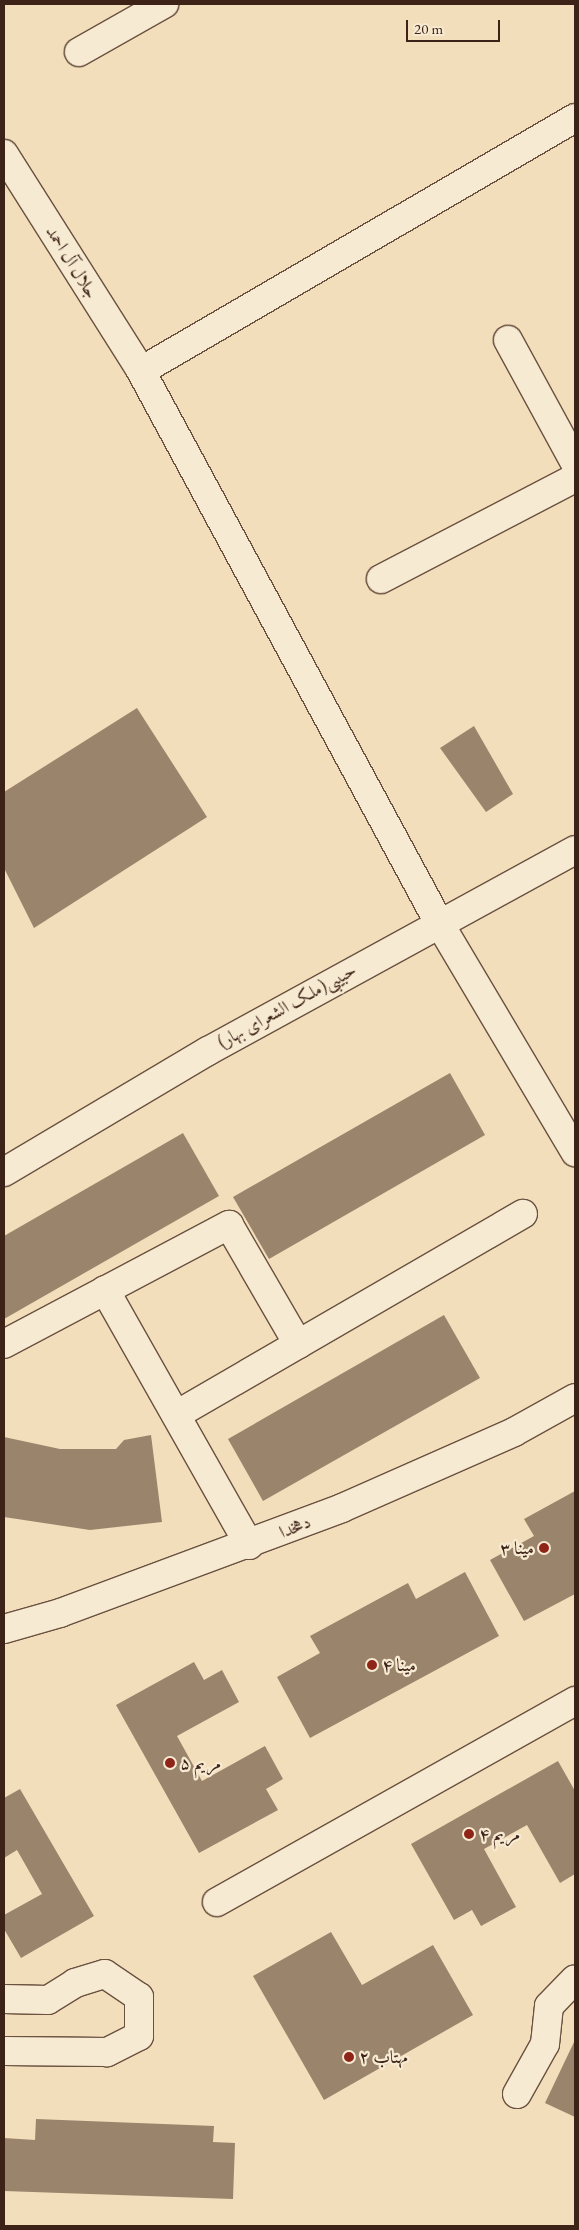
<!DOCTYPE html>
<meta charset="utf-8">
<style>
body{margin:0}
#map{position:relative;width:579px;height:2230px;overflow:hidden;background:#f2deba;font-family:"EB Garamond",Amiri,serif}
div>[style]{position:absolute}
.building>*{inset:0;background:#9b846c}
.roads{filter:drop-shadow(1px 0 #6a5140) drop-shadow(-1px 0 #6a5140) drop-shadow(0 1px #6a5140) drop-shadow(0 -1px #6a5140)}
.minor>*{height:28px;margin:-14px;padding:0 14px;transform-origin:14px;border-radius:14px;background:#f7ead2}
.dots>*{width:14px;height:14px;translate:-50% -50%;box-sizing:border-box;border:2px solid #f7ead2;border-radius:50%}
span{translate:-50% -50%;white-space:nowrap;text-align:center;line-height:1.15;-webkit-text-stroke:4.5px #f7ead2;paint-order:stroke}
.street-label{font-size:18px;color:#3c2217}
.poi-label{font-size:18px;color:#3c2217}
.right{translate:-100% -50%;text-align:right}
.left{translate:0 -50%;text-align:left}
.frame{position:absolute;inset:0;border:5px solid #3c2217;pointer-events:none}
.scale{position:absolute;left:406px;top:20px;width:94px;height:22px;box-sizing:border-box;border:2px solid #3c2217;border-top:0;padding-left:6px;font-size:15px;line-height:18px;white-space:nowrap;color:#3c2217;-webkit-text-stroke:4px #f7ead2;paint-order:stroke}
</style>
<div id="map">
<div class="building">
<i style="clip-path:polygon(137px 708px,207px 817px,34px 928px,4px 868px,4px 792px)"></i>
<i style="clip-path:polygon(474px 726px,513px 794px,486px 812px,440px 748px)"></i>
<i style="clip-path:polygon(450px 1073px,485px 1135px,269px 1259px,233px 1197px)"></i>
<i style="clip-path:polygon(183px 1133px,219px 1196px,4px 1319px,4px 1236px)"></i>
<i style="clip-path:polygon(444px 1315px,480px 1378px,263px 1501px,228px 1439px)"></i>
<i style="clip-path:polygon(151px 1435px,162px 1522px,90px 1530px,4px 1517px,4px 1437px,60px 1449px,116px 1449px,124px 1440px)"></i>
<i style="clip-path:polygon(575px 1491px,575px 1594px,524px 1621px,490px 1560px,534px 1536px,524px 1519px)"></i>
<i style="clip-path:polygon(465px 1572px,499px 1636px,310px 1738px,277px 1677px,320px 1653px,310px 1636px,408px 1583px,416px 1599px)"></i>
<i style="clip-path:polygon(194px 1662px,204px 1680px,222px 1670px,239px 1702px,177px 1736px,202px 1781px,265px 1746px,283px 1779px,266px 1789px,278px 1810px,199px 1853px,116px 1705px)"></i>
<i style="clip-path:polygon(558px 1761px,575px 1791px,575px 1874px,560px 1883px,527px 1825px,484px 1849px,516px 1907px,481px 1926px,472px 1910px,454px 1920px,411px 1844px)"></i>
<i style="clip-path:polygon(20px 1789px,94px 1916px,21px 1958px,4px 1929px,4px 1915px,42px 1894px,17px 1850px,4px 1858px,4px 1798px)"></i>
<i style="clip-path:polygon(331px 1932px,362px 1985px,433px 1945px,473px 2015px,324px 2100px,253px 1976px)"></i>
<i style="clip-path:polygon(575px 2040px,575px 2117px,545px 2103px)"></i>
<i style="clip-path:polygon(36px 2119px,214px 2126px,213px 2142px,235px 2143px,233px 2199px,4px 2191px,4px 2138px,35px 2140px)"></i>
</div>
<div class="roads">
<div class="minor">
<i style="left:79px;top:52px;width:98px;rotate:-29.5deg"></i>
<i style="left:4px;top:154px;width:257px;rotate:57.7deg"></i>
<i style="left:141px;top:371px;width:625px;rotate:61.63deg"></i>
<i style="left:438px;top:921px;width:269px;rotate:59.3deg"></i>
<i style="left:508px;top:340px;width:140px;rotate:61.4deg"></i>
<i style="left:141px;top:371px;width:502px;rotate:-30.24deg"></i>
<i style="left:381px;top:579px;width:219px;rotate:-27.5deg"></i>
<i style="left:4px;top:1172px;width:237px;rotate:-30.7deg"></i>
<i style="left:208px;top:1051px;width:418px;rotate:-28.7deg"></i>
<i style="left:105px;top:1290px;width:293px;rotate:60.5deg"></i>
<i style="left:4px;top:1344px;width:255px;rotate:-27.9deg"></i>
<i style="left:229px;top:1225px;width:138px;rotate:59.9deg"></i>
<i style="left:176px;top:1415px;width:401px;rotate:-30.1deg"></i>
<i style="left:4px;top:1629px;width:58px;rotate:-15.9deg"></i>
<i style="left:60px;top:1613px;width:301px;rotate:-20.4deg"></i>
<i style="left:342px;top:1508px;width:188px;rotate:-23.8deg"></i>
<i style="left:514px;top:1432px;width:70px;rotate:-29.1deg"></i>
<i style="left:217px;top:1902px;width:411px;rotate:-29.3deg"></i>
<i style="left:4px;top:1999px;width:44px;rotate:1.3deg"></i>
<i style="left:48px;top:2000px;width:32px;rotate:-32deg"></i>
<i style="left:75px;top:1983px;width:31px;rotate:-17deg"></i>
<i style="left:105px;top:1974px;width:41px;rotate:34.1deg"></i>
<i style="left:139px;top:1997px;width:39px;rotate:90deg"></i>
<i style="left:139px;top:2036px;width:36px;rotate:153deg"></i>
<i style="left:107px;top:2052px;width:103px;rotate:-179.4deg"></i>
<i style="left:517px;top:2094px;width:57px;rotate:-60.8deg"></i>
<i style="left:545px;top:2044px;width:38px;rotate:-84deg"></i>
<i style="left:549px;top:2006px;width:37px;rotate:-46deg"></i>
</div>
</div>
<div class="dots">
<i style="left:544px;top:1548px;background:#8f2418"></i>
<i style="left:372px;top:1665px;background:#8f2418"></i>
<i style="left:170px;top:1763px;background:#8f2418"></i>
<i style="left:469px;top:1834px;background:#8f2418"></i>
<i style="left:349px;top:2057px;background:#8f2418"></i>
</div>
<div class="street-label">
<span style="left:72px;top:262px;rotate:58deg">جلال آل احمد</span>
<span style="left:287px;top:1006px;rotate:-29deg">حبیبی(ملک الشعرای بهار)</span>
<span style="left:295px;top:1527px;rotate:-22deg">دهخدا</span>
</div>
<div class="poi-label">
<span class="right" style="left:534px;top:1548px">مینا ۳</span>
<span class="left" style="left:382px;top:1665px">مینا ۴</span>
<span class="left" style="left:180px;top:1763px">مریم ۵</span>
<span class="left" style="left:479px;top:1834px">مریم ۴</span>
<span class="left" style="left:359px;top:2057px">مهتاب ۲</span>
</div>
<div class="frame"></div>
<div class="scale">20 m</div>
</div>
